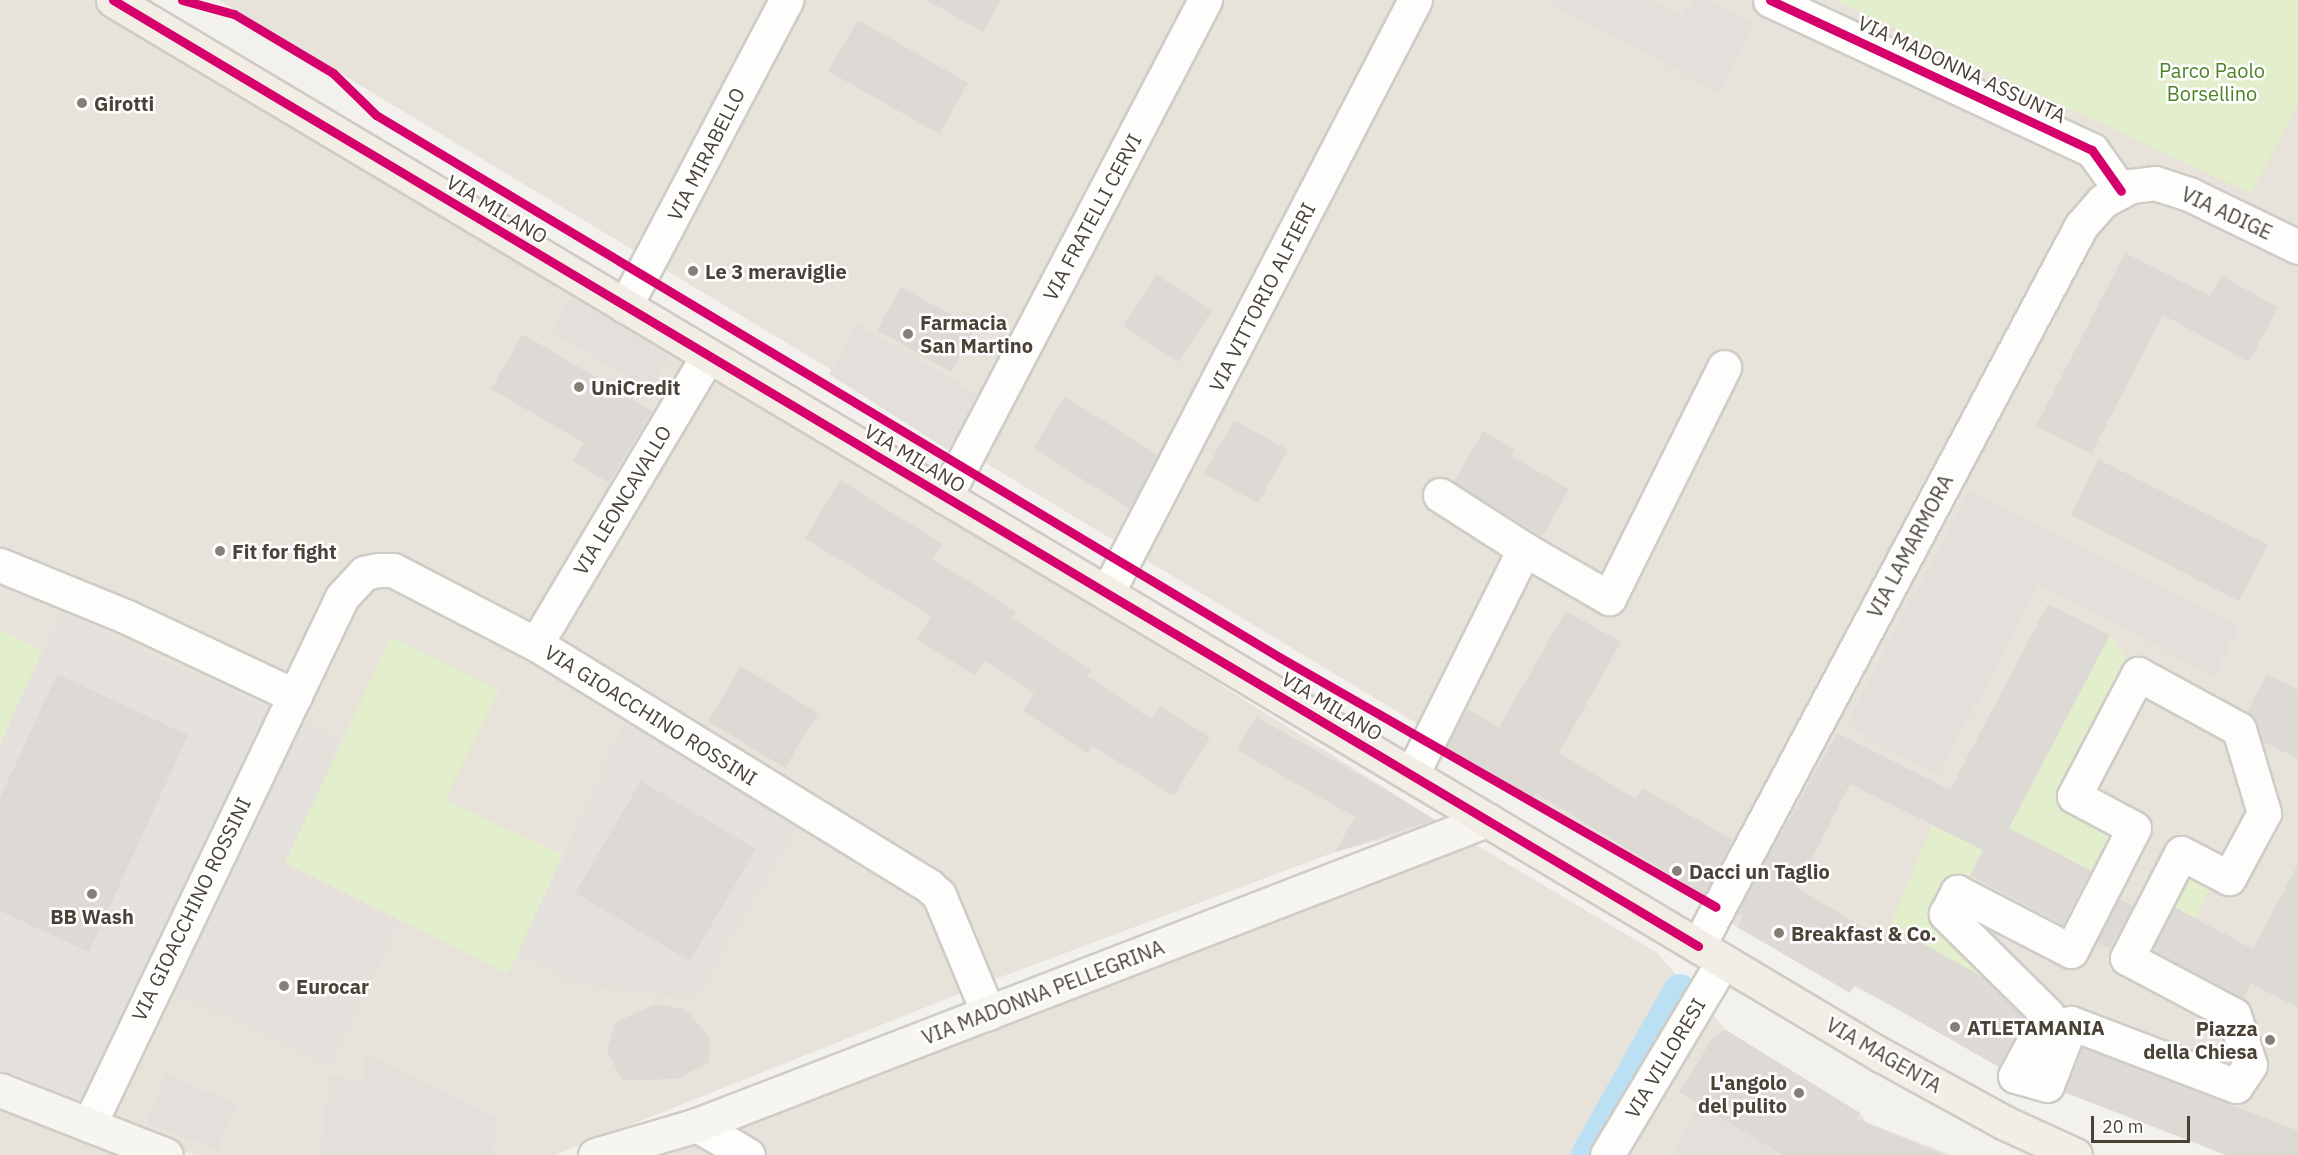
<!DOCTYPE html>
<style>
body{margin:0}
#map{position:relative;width:2298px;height:1155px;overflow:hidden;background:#f3f1ed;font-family:"IBM Plex Sans",sans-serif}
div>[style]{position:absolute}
.residential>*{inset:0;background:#e7e2da}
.industrial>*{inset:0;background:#e4e0db}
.green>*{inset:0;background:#e2eecc}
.parking>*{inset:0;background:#e3e0dc}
.canal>*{height:34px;margin:-17px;padding:0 17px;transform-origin:17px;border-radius:17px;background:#bce0f3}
.building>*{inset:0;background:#dddad5}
.roads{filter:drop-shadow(2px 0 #cfccc7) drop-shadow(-2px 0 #cfccc7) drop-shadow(0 2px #cfccc7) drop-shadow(0 -2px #cfccc7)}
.street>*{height:33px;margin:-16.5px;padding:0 16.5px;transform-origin:16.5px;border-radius:16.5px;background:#fdfdfc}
.secondary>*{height:33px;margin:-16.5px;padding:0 16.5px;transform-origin:16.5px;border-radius:16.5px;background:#f7f5f0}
.primary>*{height:33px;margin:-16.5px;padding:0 16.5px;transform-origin:16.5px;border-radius:16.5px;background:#f2eee5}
.cycleway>*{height:9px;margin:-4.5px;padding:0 4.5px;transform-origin:4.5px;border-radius:4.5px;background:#d6006c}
.dots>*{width:16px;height:16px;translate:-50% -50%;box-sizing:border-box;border:3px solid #fff;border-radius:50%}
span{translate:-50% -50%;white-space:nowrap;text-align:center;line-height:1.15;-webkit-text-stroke:5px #fff;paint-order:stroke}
.street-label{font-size:20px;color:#4b4237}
.park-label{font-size:20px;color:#4e8225}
.poi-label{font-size:20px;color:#4b4237;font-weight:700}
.left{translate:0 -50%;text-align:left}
.right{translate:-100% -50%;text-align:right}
.scale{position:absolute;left:2091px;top:1116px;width:99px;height:27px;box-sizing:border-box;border:3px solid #4b4237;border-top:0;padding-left:8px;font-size:18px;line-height:21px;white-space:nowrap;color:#4b4237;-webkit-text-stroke:4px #fff;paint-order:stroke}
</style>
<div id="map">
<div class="residential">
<i style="clip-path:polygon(0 0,99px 0,697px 356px,1442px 824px,1335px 852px,1009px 974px,555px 1155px,194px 1155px,99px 1122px,162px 987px,400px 920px,285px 863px,60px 613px,0 744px)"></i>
<i style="clip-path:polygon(219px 0,2298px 0,2298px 1155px,2226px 1155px,2047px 1085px,1737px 927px,1416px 723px)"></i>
<i style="clip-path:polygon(1471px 842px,1656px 952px,1726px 1030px,1860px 1113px,1866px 1122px,1951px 1155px,626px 1155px)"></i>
<i style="clip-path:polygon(0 1100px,142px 1155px,0 1155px)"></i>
</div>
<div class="industrial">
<i style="clip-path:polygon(60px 613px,342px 741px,285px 863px,400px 920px,331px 1066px,162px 987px,99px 1122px,0 1083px,0 744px)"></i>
<i style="clip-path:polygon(628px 716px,801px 822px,695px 999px,575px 984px,517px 954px)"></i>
</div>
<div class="green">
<i style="clip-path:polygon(1835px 0,2298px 0,2298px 104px,2251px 193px)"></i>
<i style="clip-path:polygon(0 630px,42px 651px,0 744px)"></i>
<i style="clip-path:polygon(2110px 635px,2138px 674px,2074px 796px,2134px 828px,2109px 880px,2009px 828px)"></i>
<i style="clip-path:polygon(391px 637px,499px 690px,445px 800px,563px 855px,508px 974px,285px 863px)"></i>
<i style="clip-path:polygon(1932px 826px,1983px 850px,1970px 876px,2082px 935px,2071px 951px,1958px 892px,1946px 914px,2048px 1015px,1890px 925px)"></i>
<i style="clip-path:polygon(2181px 853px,2219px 872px,2195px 918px,2158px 899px)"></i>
</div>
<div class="parking">
<i style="clip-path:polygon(1552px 0,1650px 0,1683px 17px,1692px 0,1709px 0,1754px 23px,1719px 92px,1550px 5px)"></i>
<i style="clip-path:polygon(572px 297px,670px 357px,649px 391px,552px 331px)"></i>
<i style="clip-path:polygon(857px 324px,977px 394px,948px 450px,829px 374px)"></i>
<i style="clip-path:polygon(1970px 490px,2239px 626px,2214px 676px,2039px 585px,1939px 774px,1845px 726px)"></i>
<i style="clip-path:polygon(0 971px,85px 1010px,55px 1072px,0 1047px)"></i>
<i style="clip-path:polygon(367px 1055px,495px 1118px,494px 1155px,319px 1155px,330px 1075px,362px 1083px)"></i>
<i style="clip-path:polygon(165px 1074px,236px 1104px,218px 1150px,147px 1124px)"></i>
<i style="clip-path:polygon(1698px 1103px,1783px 1155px,1678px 1155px,1674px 1153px)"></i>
</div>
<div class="canal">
<i style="left:1588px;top:1155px;width:188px;rotate:-60.7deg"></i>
</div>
<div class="building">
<i style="clip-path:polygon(926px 0,1001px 0,983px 32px)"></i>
<i style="clip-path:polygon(858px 20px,968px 83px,939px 134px,828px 71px)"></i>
<i style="clip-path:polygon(2125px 253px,2210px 296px,2221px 276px,2278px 307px,2249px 362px,2163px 315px,2091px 454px,2036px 426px)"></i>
<i style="clip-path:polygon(1156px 275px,1212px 310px,1179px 362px,1123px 326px)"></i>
<i style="clip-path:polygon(901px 287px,975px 328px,951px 372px,877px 330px)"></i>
<i style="clip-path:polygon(523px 334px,652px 411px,609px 483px,573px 461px,584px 443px,491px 389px)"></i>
<i style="clip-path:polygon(1065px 397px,1158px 455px,1130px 509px,1033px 448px)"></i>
<i style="clip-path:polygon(1234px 420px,1288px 450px,1258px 503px,1204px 473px)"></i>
<i style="clip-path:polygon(1483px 431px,1514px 449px,1511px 456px,1569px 489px,1542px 537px,1454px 482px)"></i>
<i style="clip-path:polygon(2098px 459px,2268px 545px,2239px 601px,2071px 515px)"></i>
<i style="clip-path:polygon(840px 480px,942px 544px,933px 559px,1016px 612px,1012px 618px,1091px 670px,1087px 676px,1151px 719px,1160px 706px,1210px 737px,1174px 796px,1093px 746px,1088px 754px,1023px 711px,1034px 693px,985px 661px,975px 676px,917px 639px,931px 616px,805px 538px)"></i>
<i style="clip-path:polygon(2048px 604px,2110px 635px,2009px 828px,2091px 871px,2063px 925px,1970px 876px,1983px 850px,1850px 784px,1797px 888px,1882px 938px,1890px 925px,1984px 978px,2025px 1018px,1999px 1067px,1855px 985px,1850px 993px,1737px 927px,1743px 917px,1736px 914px,1837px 733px,1950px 790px)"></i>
<i style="clip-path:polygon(1566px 611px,1621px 642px,1559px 753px,1636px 799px,1642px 788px,1733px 840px,1704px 895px,1536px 793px,1534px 798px,1446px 748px,1467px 709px,1499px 727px)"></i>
<i style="clip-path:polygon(741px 666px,818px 713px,785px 768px,708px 721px)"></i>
<i style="clip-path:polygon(57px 674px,188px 735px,89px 952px,0 911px,0 798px)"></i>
<i style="clip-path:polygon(2267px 674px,2298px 690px,2298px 759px,2262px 741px,2247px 712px)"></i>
<i style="clip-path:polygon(1256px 717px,1374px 783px,1435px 820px,1335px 852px,1355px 817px,1237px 750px)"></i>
<i style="clip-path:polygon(641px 781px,756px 849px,690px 961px,575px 893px)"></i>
<i style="clip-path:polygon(2298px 864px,2298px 1008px,2251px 983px,2243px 999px,2152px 950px,2174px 907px,2253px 949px)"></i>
<i style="clip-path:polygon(2119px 899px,2133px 906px,2110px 949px,2097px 942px)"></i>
<i style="clip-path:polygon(655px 1004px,685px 1009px,709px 1037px,709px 1062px,677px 1079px,622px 1080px,607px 1051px,615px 1023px)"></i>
<i style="clip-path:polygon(1726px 1030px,1860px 1113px,1857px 1119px,1945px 1155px,1783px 1155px,1679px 1092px,1714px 1036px)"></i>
<i style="clip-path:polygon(2082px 1047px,2298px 1131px,2298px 1155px,2226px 1155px,2064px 1092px)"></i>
</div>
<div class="roads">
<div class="street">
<i style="left:1770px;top:0;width:355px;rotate:25deg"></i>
<i style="left:2092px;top:150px;width:50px;rotate:54.7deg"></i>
<i style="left:625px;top:306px;width:346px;rotate:-62.2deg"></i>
<i style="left:1440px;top:495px;width:100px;rotate:32.7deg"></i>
<i style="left:945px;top:497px;width:561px;rotate:-62.38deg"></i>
<i style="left:0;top:565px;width:135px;rotate:22.2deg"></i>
<i style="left:125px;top:616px;width:188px;rotate:25.2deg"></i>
<i style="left:1107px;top:593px;width:668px;rotate:-62.55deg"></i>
<i style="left:536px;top:644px;width:336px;rotate:-59.2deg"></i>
<i style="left:2138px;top:674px;width:115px;rotate:28.6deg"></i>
<i style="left:2239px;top:729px;width:88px;rotate:73.4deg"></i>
<i style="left:2264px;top:813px;width:74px;rotate:118.3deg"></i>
<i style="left:2229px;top:878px;width:54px;rotate:-152.5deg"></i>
<i style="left:2181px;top:853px;width:118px;rotate:117.2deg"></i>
<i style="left:2127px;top:958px;width:121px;rotate:28deg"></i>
<i style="left:2234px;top:1015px;width:52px;rotate:72.3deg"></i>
<i style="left:2250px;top:1065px;width:25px;rotate:124deg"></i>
<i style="left:2236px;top:1086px;width:177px;rotate:-159.1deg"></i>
<i style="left:2071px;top:1023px;width:66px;rotate:111.2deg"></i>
<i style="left:2047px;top:1085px;width:33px;rotate:-164deg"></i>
<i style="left:2015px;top:1076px;width:69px;rotate:-61.6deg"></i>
<i style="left:2048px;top:1015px;width:144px;rotate:-135.3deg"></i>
<i style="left:1946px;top:914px;width:25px;rotate:-63deg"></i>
<i style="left:1957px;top:892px;width:128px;rotate:27.4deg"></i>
<i style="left:2071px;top:951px;width:138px;rotate:-62.9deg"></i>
<i style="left:2134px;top:828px;width:68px;rotate:-151.9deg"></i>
<i style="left:2074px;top:796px;width:138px;rotate:-62.3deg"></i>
<i style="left:1412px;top:774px;width:251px;rotate:-63.5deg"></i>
<i style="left:1524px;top:549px;width:98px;rotate:30deg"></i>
<i style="left:1609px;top:598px;width:258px;rotate:-63.5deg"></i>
<i style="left:1698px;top:946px;width:816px;rotate:-61.99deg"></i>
<i style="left:2081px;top:226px;width:33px;rotate:-49deg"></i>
<i style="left:2103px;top:201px;width:32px;rotate:-28deg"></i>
<i style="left:2131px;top:186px;width:24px;rotate:-7deg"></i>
<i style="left:2155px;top:183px;width:36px;rotate:18deg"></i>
<i style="left:2189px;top:194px;width:121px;rotate:25.9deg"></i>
<i style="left:89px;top:1125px;width:585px;rotate:-64.4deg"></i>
<i style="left:342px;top:597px;width:33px;rotate:-47deg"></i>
<i style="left:364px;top:573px;width:14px;rotate:-12deg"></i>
<i style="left:378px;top:570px;width:15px"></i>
<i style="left:393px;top:570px;width:161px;rotate:27.4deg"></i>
<i style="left:536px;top:644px;width:462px;rotate:31.6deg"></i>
<i style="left:929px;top:886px;width:13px;rotate:42deg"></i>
<i style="left:939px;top:895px;width:128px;rotate:67.4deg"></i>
<i style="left:697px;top:1125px;width:59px;rotate:30.5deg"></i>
<i style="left:1607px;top:1155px;width:226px;rotate:-59.1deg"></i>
</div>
<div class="secondary">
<i style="left:0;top:1090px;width:178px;rotate:21.4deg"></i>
<i style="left:595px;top:1155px;width:106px;rotate:-16.4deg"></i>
<i style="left:697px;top:1125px;width:847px;rotate:-21.11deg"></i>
</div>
<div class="primary">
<i style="left:113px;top:0;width:2059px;rotate:30.83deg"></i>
<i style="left:1881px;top:1055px;width:141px;rotate:28.7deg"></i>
<i style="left:2005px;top:1123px;width:77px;rotate:24.6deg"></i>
</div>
</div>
<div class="cycleway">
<i style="left:113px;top:0;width:1846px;rotate:30.83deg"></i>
<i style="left:182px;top:0;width:54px;rotate:15.1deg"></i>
<i style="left:234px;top:14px;width:115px;rotate:30.8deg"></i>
<i style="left:333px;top:73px;width:60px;rotate:44.3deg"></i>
<i style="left:376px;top:115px;width:1053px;rotate:30.97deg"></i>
<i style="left:1279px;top:657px;width:503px;rotate:29.77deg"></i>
<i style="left:1770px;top:0;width:355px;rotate:25deg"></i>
<i style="left:2092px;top:150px;width:50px;rotate:54.7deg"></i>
</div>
<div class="dots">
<i style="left:82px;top:103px;background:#867f77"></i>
<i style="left:693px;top:271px;background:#867f77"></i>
<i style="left:908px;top:334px;background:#867f77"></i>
<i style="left:579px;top:387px;background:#867f77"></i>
<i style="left:220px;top:551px;background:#867f77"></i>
<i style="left:1677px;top:871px;background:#867f77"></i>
<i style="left:92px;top:894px;background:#867f77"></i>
<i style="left:1779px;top:933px;background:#867f77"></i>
<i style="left:284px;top:986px;background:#867f77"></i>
<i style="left:1955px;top:1027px;background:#867f77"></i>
<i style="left:2270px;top:1040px;background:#867f77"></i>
<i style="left:1799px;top:1093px;background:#867f77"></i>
</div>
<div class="street-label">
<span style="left:1962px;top:69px;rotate:25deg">VIA MADONNA ASSUNTA</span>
<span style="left:706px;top:154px;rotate:-63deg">VIA MIRABELLO</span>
<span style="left:497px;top:209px;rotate:31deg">VIA MILANO</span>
<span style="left:2227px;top:213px;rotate:25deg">VIA ADIGE</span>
<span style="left:1092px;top:217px;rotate:-62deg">VIA FRATELLI CERVI</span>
<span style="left:1262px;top:297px;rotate:-63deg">VIA VITTORIO ALFIERI</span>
<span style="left:915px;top:458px;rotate:31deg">VIA MILANO</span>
<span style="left:622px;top:500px;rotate:-59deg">VIA LEONCAVALLO</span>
<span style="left:1910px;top:546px;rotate:-62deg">VIA LAMARMORA</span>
<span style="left:1332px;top:706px;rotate:31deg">VIA MILANO</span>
<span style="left:651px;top:715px;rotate:32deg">VIA GIOACCHINO ROSSINI</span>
<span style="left:191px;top:909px;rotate:-64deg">VIA GIOACCHINO ROSSINI</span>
<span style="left:1043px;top:992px;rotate:-21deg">VIA MADONNA PELLEGRINA</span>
<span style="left:1884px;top:1055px;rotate:30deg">VIA MAGENTA</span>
<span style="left:1665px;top:1058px;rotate:-59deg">VIA VILLORESI</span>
</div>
<div class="park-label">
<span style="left:2212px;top:82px">Parco Paolo<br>Borsellino</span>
</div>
<div class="poi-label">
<span class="left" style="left:94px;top:103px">Girotti</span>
<span class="left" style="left:705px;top:271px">Le 3 meraviglie</span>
<span class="left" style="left:920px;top:334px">Farmacia<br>San Martino</span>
<span class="left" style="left:591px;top:387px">UniCredit</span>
<span class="left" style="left:232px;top:551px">Fit for fight</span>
<span class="left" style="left:1689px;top:871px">Dacci un Taglio</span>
<span style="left:92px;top:916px">BB Wash</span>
<span class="left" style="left:1791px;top:933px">Breakfast &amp; Co.</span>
<span class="left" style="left:296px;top:986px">Eurocar</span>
<span class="left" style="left:1967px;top:1027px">ATLETAMANIA</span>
<span class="right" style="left:2258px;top:1040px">Piazza<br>della Chiesa</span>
<span class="right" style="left:1787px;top:1094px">L'angolo<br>del pulito</span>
</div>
<div class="scale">20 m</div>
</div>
